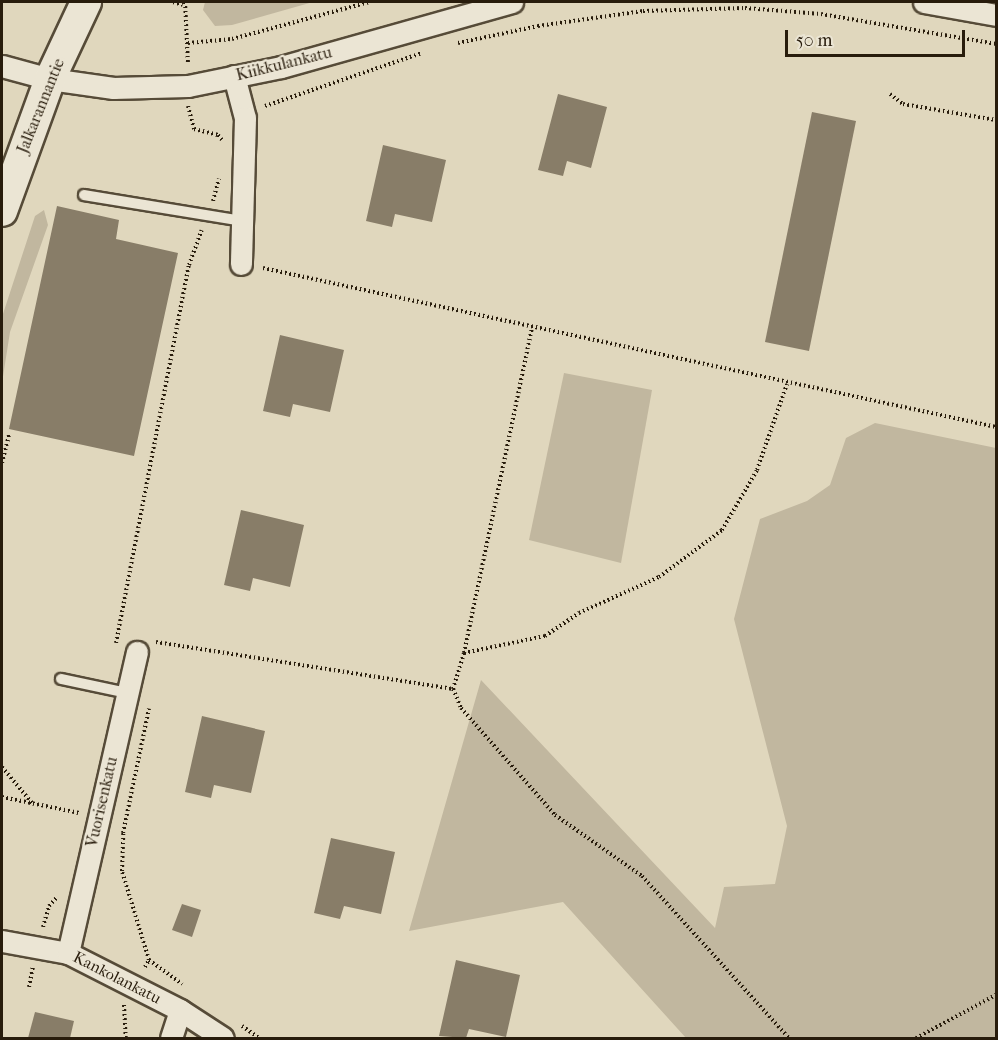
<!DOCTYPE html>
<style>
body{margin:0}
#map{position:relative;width:998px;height:1040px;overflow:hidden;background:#e0d7bd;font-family:"IM FELL French Canon",serif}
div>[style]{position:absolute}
.green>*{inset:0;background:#c1b79f}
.building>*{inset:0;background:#887d68}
.path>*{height:4px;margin-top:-2px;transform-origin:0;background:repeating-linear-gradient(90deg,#281c0c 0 1.5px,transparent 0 4.5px)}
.roads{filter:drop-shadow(2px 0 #564b38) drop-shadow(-2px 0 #564b38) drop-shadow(0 2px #564b38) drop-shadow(0 -2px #564b38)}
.service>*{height:10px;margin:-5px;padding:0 5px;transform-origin:5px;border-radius:5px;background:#ebe5d4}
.minor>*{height:21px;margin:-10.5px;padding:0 10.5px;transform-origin:10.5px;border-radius:10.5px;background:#ebe5d4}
.secondary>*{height:30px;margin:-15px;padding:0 15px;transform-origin:15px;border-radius:15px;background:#ebe5d4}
span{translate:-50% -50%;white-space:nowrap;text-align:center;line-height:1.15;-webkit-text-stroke:4.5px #ebe5d4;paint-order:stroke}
.street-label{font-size:16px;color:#281c0c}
.frame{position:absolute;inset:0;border:3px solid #281c0c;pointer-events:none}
.scale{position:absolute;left:785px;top:30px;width:180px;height:27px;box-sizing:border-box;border:3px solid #281c0c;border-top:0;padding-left:8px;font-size:18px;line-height:21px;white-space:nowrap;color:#281c0c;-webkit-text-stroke:4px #ebe5d4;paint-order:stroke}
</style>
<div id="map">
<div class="green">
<i style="clip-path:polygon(205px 2px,313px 2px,232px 25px,215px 26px,203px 10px)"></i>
<i style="clip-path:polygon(44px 210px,48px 225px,10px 332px,2px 383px,2px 317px,35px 216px)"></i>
<i style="clip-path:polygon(564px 373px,652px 390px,621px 563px,529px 540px)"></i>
<i style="clip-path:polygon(875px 423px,996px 448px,996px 1038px,686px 1038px,563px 902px,409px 931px,481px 680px,715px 928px,724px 887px,775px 884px,787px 826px,734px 619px,760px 519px,807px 501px,830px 485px,846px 438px)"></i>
</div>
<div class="building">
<i style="clip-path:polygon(558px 94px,607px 107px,591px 168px,567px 161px,563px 176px,538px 170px)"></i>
<i style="clip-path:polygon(812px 112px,856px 121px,809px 351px,765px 342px)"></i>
<i style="clip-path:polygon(383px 145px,446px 160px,432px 222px,395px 214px,392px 227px,366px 221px)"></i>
<i style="clip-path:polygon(57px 206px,119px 220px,116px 239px,178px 253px,134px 456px,9px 429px)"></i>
<i style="clip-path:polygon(280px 335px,344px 350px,330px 412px,293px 404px,290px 417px,263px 411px)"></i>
<i style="clip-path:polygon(241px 510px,304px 525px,290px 587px,253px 578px,250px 591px,224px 585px)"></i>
<i style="clip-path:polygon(202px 716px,265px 731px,251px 793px,214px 785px,211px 798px,185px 792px)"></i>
<i style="clip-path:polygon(331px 838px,395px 852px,381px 914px,344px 906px,340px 919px,314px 913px)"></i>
<i style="clip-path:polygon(182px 904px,201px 910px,192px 937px,172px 930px)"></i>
<i style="clip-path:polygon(456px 960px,520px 975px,506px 1037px,469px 1029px,466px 1038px,439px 1036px)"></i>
<i style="clip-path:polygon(35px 1012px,74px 1021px,70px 1038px,28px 1038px)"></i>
</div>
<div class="path">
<i style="left:173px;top:2px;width:10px;rotate:17deg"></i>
<i style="left:185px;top:2px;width:61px;rotate:87.2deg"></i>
<i style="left:188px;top:43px;width:44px;rotate:-5.2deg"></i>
<i style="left:232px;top:39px;width:142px;rotate:-15.1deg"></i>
<i style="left:458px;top:43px;width:82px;rotate:-12deg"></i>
<i style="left:538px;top:26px;width:106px;rotate:-8.1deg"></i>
<i style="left:643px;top:11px;width:102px;rotate:-1.7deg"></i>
<i style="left:745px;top:8px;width:76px;rotate:4.5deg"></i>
<i style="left:821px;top:14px;width:178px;rotate:9.7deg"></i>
<i style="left:890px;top:94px;width:16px;rotate:38deg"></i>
<i style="left:903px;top:104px;width:94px;rotate:9.8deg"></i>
<i style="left:188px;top:106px;width:24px;rotate:75deg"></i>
<i style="left:194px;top:129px;width:25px;rotate:14deg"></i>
<i style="left:218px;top:135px;width:6px;rotate:51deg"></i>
<i style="left:265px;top:106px;width:166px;rotate:-18.7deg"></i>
<i style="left:213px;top:201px;width:23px;rotate:-75deg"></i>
<i style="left:263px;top:268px;width:750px;rotate:12.24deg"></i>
<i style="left:2px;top:463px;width:30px;rotate:-76deg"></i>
<i style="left:156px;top:642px;width:301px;rotate:9deg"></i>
<i style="left:453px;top:689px;width:21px;rotate:67deg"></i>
<i style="left:461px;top:708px;width:142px;rotate:48.7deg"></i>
<i style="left:555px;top:815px;width:106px;rotate:35deg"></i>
<i style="left:642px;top:876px;width:219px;rotate:47.8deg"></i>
<i style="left:116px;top:643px;width:385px;rotate:-79.1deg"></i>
<i style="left:189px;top:265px;width:37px;rotate:-70deg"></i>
<i style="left:464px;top:653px;width:83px;rotate:-11.9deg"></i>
<i style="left:545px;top:636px;width:41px;rotate:-34.1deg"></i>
<i style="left:579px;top:613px;width:88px;rotate:-24.2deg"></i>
<i style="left:659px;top:577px;width:79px;rotate:-36.7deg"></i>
<i style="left:722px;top:530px;width:69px;rotate:-59.7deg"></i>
<i style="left:757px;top:470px;width:91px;rotate:-70.8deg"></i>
<i style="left:453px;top:689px;width:38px;rotate:-73deg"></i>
<i style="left:464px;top:653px;width:332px;rotate:-78.2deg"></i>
<i style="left:2px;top:767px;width:47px;rotate:50.2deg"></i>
<i style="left:2px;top:797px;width:79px;rotate:11.7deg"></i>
<i style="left:43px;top:927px;width:22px;rotate:-74deg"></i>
<i style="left:49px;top:906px;width:12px;rotate:-48deg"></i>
<i style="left:149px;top:960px;width:41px;rotate:36deg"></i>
<i style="left:145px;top:967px;width:8px;rotate:-60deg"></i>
<i style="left:149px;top:960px;width:93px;rotate:-106.9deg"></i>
<i style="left:122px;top:871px;width:38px;rotate:-88deg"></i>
<i style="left:123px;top:833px;width:127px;rotate:-78.2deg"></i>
<i style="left:29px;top:987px;width:20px;rotate:-79deg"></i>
<i style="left:124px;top:1005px;width:33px;rotate:87deg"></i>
<i style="left:242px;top:1026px;width:21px;rotate:35deg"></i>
<i style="left:916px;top:1038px;width:91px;rotate:-28.3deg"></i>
</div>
<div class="roads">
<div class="service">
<i style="left:84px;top:195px;width:161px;rotate:9.3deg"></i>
<i style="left:61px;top:679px;width:67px;rotate:12deg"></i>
</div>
<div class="minor">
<i style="left:924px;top:2px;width:73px;rotate:10.2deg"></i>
<i style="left:2px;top:66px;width:50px;rotate:15.2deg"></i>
<i style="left:50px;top:79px;width:64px;rotate:8.1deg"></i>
<i style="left:113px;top:88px;width:75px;rotate:-1.5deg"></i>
<i style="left:188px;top:86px;width:95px;rotate:-11.5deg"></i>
<i style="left:281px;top:67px;width:240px;rotate:-15.7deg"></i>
<i style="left:234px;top:76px;width:43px;rotate:75.3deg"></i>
<i style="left:245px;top:118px;width:146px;rotate:91.6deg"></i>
<i style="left:2px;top:941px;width:67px;rotate:10.3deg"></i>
<i style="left:68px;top:953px;width:126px;rotate:27deg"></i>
<i style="left:180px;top:1010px;width:51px;rotate:33.1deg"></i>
<i style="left:68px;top:953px;width:309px;rotate:-77.1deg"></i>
<i style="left:171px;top:1038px;width:29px;rotate:-72deg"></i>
</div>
<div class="secondary">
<i style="left:2px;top:211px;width:140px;rotate:-70deg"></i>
<i style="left:50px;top:79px;width:85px;rotate:-64.9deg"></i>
</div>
</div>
<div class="street-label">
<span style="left:284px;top:64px;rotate:-14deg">Kiikkulankatu</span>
<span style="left:41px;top:106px;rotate:-68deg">Jalkarannantie</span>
<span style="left:102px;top:802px;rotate:-77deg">Vuorisenkatu</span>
<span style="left:117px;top:978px;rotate:27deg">Kankolankatu</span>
</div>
<div class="frame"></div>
<div class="scale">50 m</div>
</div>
